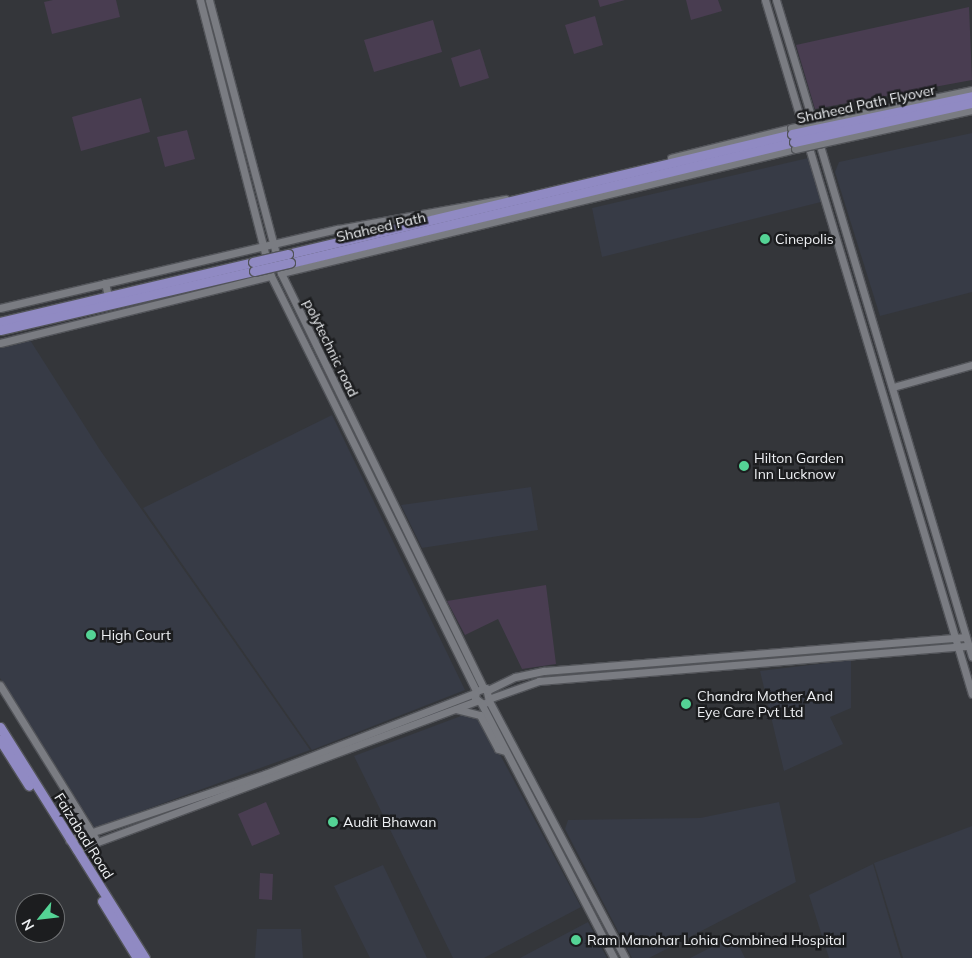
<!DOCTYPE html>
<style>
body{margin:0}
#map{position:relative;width:972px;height:958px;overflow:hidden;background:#34363a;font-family:Mulish,sans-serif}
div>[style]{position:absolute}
.built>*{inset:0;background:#373b46}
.green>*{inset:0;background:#493d51}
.roads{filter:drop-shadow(1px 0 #525459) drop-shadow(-1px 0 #525459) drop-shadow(0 1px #525459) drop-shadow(0 -1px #525459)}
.tertiary>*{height:7px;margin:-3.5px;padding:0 3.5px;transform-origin:3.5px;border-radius:3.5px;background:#7a7c82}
.trunk>*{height:9px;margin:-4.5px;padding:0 4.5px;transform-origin:4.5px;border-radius:4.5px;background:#908ac3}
.bridges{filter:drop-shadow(1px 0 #525459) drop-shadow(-1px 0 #525459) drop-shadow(0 1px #525459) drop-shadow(0 -1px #525459)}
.tertiary-bridge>*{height:7px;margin:-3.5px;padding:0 3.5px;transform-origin:3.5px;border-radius:3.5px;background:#7a7c82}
.trunk-bridge>*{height:9px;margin:-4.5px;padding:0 4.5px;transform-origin:4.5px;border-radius:4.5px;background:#908ac3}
.dots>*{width:14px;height:14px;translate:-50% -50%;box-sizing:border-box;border:2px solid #1c1d1f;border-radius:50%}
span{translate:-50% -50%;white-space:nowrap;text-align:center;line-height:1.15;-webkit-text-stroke:5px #1c1d1f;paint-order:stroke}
.street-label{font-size:14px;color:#eff1f4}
.poi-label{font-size:14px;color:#eff1f4}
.left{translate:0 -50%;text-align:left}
.north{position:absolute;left:15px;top:893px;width:50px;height:50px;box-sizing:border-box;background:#1c1d1f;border:1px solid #707274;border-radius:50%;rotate:241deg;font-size:14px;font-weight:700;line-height:20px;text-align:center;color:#eff1f4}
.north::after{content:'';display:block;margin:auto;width:18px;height:22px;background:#54d395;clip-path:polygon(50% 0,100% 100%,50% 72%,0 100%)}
</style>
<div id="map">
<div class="built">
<i style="clip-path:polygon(972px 133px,972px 292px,880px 316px,835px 172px,839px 162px)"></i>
<i style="clip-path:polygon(808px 158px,821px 202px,602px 257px,592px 208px)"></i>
<i style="clip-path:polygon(30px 340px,100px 450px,310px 750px,95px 828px,0 678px,0 348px)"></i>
<i style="clip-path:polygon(332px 415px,465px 690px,312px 750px,143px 508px)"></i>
<i style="clip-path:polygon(531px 487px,538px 530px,422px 548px,401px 505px)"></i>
<i style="clip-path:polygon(851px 660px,851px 708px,830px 717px,843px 744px,784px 771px,760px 671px)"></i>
<i style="clip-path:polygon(469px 713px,479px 715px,581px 907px,484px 958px,453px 958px,354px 756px)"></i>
<i style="clip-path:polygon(779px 802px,796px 882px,649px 958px,632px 958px,565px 829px,568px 820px,700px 818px)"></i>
<i style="clip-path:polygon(972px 826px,972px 958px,903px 958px,874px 863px)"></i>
<i style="clip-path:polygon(873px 864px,901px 958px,829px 958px,809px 895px)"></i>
<i style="clip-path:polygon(383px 865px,427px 958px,370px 958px,334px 886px)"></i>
<i style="clip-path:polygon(588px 922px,607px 958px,520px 958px)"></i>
<i style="clip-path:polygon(257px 929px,301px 929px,303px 958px,255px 958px)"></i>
<i style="clip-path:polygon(734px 936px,745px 958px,690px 958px)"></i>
</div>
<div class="green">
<i style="clip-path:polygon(53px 0,116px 0,120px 17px,52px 34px,44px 2px)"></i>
<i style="clip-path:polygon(598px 0,625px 0,600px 7px)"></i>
<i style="clip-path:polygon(686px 0,718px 0,722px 11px,691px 20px)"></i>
<i style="clip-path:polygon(969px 7px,972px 80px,815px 109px,796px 45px)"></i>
<i style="clip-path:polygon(595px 16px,603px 45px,574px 54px,565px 25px)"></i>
<i style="clip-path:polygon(433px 20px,442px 52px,374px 72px,364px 40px)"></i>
<i style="clip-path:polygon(480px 49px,489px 78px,460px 87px,451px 58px)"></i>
<i style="clip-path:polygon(141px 98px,150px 132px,81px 151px,72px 117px)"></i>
<i style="clip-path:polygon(187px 130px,195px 159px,165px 167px,157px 137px)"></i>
<i style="clip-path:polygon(546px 585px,556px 664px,522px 669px,498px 619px,465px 635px,447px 601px)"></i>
<i style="clip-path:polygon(266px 802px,280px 834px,252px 846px,238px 814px)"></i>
<i style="clip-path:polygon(260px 873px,273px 874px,272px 900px,259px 899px)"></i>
</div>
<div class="roads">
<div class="tertiary">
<i style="left:200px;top:0;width:285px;rotate:75.6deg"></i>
<i style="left:271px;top:276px;width:463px;rotate:63.7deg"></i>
<i style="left:476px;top:691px;width:7px;rotate:98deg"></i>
<i style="left:475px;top:698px;width:10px;rotate:37deg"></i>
<i style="left:483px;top:704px;width:7px;rotate:-27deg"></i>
<i style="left:489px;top:701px;width:13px;rotate:-103deg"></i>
<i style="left:486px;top:688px;width:10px;rotate:163deg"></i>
<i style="left:209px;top:0;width:282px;rotate:75.2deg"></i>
<i style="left:281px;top:273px;width:462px;rotate:64deg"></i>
<i style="left:765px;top:0;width:137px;rotate:73.4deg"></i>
<i style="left:776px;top:0;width:135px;rotate:73.2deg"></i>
<i style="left:818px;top:139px;width:540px;rotate:73.44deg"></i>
<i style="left:807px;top:141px;width:577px;rotate:73.39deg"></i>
<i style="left:671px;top:158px;width:124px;rotate:-14deg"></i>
<i style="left:281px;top:273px;width:529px;rotate:-13.56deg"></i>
<i style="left:105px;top:283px;width:9px;rotate:77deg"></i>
<i style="left:0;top:308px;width:347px;rotate:-13.2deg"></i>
<i style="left:338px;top:229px;width:170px;rotate:-10.2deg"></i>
<i style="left:0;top:343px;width:279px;rotate:-13.9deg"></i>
<i style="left:893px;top:387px;width:82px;rotate:-15.6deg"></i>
<i style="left:0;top:685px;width:180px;rotate:58.2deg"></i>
<i style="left:488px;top:690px;width:30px;rotate:-26deg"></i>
<i style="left:515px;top:677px;width:30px;rotate:-12deg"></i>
<i style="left:544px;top:671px;width:423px;rotate:-4.6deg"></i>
<i style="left:491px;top:698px;width:51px;rotate:-19.5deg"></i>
<i style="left:539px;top:681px;width:431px;rotate:-4.7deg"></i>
<i style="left:489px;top:701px;width:291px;rotate:62.1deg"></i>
<i style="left:481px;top:703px;width:288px;rotate:62.5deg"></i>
<i style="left:456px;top:709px;width:25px;rotate:14deg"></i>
<i style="left:480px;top:715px;width:38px;rotate:62deg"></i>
<i style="left:498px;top:749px;width:7px;rotate:16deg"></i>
<i style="left:69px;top:840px;width:207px;rotate:-18.6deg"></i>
<i style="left:265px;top:774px;width:225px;rotate:-21.1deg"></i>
<i style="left:76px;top:850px;width:428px;rotate:-20.4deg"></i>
</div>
<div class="trunk">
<i style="left:288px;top:254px;width:518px;rotate:-13.39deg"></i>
<i style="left:290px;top:263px;width:518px;rotate:-13.5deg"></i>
<i style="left:0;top:322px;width:260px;rotate:-13.3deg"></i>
<i style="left:0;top:330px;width:261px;rotate:-13.1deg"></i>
<i style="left:0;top:727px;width:273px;rotate:57.9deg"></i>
<i style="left:0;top:740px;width:54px;rotate:57.8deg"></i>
<i style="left:102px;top:901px;width:67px;rotate:58.4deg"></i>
</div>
</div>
<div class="bridges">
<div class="tertiary-bridge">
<i style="left:791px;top:128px;width:185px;rotate:-11.9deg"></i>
<i style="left:795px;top:149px;width:181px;rotate:-12.4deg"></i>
</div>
<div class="trunk-bridge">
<i style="left:792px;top:134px;width:184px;rotate:-11.9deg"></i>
<i style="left:794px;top:142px;width:182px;rotate:-12.4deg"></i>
<i style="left:253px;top:262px;width:36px;rotate:-13deg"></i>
<i style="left:254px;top:271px;width:37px;rotate:-13deg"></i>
</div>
</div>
<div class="dots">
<i style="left:765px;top:239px;background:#54d395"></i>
<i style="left:744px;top:466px;background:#54d395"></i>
<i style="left:91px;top:635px;background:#54d395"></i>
<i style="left:686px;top:704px;background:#54d395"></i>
<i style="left:333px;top:822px;background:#54d395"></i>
<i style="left:576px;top:940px;background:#54d395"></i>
</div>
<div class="street-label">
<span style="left:866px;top:104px;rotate:-12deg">Shaheed Path Flyover</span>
<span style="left:381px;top:227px;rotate:-13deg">Shaheed Path</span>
<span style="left:331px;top:348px;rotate:64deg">polytechnic road</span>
<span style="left:84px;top:836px;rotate:58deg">Faizabad Road</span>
</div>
<div class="poi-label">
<span class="left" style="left:775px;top:239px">Cinepolis</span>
<span class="left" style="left:754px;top:466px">Hilton Garden<br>Inn Lucknow</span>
<span class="left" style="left:101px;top:635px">High Court</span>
<span class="left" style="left:697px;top:704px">Chandra Mother And<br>Eye Care Pvt Ltd</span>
<span class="left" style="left:343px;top:822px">Audit Bhawan</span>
<span class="left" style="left:587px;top:940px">Ram Manohar Lohia Combined Hospital</span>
</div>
<div class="north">N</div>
</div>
